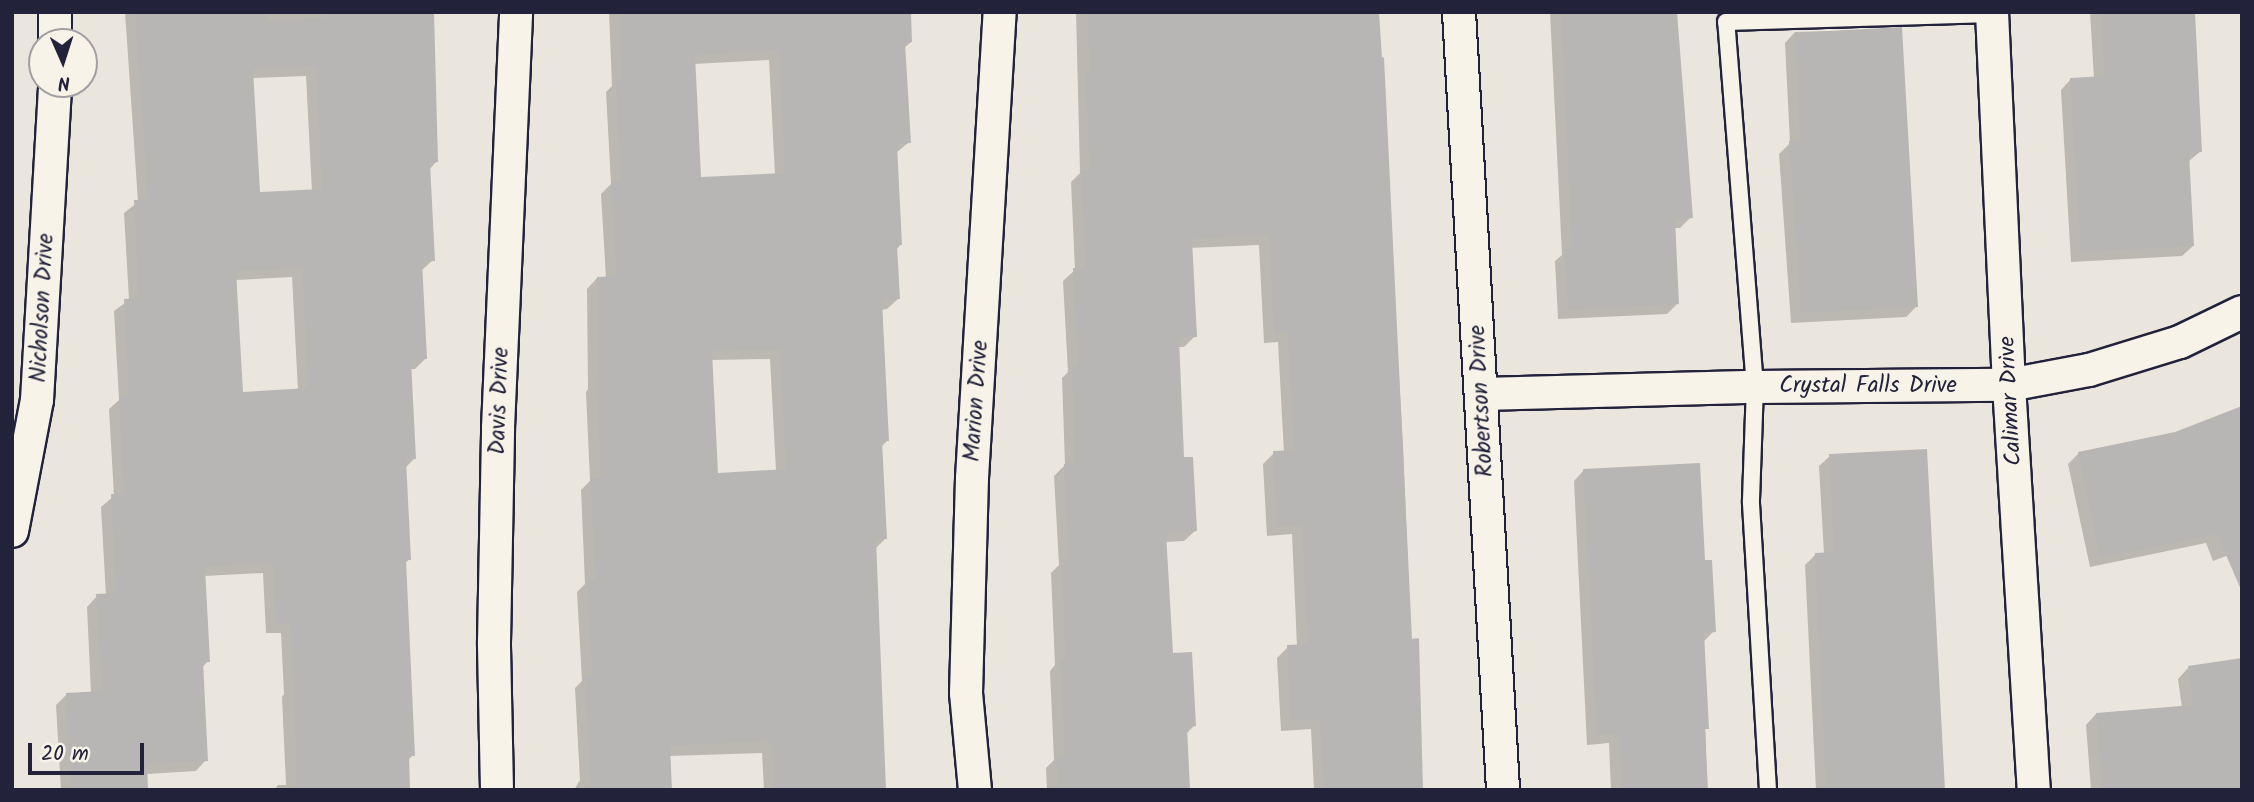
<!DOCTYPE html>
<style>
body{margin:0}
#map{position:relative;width:2254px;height:802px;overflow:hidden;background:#eae6de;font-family:Kalam,sans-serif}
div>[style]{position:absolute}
.shadow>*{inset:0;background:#0003}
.building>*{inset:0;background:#b8b6b5}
.roads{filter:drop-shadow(2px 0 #22223b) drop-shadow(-2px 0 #22223b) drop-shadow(0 2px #22223b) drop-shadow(0 -2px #22223b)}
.lane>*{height:16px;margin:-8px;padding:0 8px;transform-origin:8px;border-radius:8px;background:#f7f3e8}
.street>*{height:32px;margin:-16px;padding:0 16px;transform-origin:16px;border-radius:16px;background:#f7f3e8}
span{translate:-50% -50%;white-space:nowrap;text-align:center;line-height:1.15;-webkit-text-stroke:5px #f7f3e8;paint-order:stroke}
.street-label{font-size:23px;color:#22223b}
.frame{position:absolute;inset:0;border:14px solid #22223b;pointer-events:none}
.north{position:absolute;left:28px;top:28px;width:70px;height:70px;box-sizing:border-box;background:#f7f3e8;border:2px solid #a29fa3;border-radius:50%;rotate:177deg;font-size:19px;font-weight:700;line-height:28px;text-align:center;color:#22223b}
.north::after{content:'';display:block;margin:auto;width:24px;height:32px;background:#22223b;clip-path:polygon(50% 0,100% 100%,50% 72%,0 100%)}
.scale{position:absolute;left:28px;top:743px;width:116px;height:32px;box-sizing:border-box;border:4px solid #22223b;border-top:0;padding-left:9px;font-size:21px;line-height:24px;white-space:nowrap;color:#22223b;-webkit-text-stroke:5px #f7f3e8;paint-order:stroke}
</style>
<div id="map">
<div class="shadow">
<i style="clip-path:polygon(evenodd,125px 12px,431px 12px,436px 162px,429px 170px,433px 260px,421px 271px,426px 358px,415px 369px,410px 369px,415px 458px,405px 468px,410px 559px,404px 564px,413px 755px,407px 761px,409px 790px,274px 790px,278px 785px,286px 785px,282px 697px,284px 694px,281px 633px,266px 633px,263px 573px,204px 576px,208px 661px,202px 668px,206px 760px,196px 771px,146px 774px,147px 790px,61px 790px,56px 705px,67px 694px,91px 693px,87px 607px,97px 596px,106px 596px,101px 507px,114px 496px,109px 409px,119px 400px,114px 311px,129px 300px,124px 213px,138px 202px,125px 12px,306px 76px,312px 192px,258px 194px,252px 78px,306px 76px,125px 12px,292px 277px,298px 391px,241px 394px,235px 280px,292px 277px)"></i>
<i style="clip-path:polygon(evenodd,609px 12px,909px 12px,911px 42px,904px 48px,909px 142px,896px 153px,901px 244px,896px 250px,898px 299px,887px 309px,881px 310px,888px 440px,881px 447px,886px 538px,875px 549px,885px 790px,764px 790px,762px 753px,669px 756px,671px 790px,574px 790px,580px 780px,575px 688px,582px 681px,577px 592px,585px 584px,581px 490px,590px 481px,586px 392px,588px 389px,587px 289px,597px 278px,606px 278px,601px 194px,611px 184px,606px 92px,612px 86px,609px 12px,769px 60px,775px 175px,700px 179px,694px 64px,769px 60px,609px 12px,770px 359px,776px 471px,716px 475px,710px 360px,770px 359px)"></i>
<i style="clip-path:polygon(1076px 12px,1378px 12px,1403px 445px,1411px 641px,1418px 640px,1421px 790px,1314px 790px,1311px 729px,1281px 731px,1277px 658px,1288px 647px,1297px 647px,1292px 534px,1267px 536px,1263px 464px,1274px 453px,1284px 453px,1278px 342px,1264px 343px,1259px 245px,1190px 248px,1195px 336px,1184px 347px,1178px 347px,1182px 459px,1195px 531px,1184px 541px,1165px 542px,1171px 654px,1194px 726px,1186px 734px,1188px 790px,1047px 790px,1046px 768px,1054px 760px,1050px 671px,1055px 665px,1051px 573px,1059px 565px,1054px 476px,1065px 465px,1062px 378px,1068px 372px,1063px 281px,1075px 270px,1071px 182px,1080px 173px)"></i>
<i style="clip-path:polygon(1550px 12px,1675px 12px,1691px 217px,1680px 228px,1674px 228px,1678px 303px,1667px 314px,1558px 319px,1555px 261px,1562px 255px)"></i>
<i style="clip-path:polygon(2090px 12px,2193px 12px,2201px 151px,2188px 162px,2193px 246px,2182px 256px,2071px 262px,2061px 90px,2071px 79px,2094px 78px)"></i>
<i style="clip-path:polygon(1901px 29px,1916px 307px,1906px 317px,1791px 323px,1779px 154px,1790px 143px,1785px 43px,1795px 32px)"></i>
<i style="clip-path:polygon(2175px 434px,2242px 550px,2213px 561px,2206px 543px,2090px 567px,2068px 464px,2079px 453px)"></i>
<i style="clip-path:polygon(1830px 456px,1943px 790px,1816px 790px,1805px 565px,1816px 554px,1824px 554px,1819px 466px)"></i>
<i style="clip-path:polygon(1584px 470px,1703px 562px,1714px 631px,1703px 642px,1707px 790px,1611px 790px,1609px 743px,1587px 745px,1574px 481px)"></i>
<i style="clip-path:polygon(2188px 668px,2242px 790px,2091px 790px,2086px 725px,2096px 714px,2182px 708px,2178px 679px)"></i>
</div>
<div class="building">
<i style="clip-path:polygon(evenodd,135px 12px,267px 12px,267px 21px,328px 17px,327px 12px,434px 12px,438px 162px,430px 163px,435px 261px,422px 261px,427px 359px,411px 360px,416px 459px,406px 459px,411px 560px,406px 560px,415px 756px,409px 756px,410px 790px,297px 790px,291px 623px,276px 624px,273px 563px,205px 567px,210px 662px,203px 662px,208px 761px,147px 764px,148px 790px,71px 790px,66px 693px,102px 691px,96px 594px,116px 593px,111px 494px,124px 494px,119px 397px,129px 397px,124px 299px,139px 298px,134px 200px,148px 200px,135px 12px,316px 66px,322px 189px,260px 192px,253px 69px,316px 66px,135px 12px,302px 268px,308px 388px,243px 392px,236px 271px,302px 268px)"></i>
<i style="clip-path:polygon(evenodd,619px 12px,911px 12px,912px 42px,905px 43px,911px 143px,897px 144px,902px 245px,897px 245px,900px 299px,882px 300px,889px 441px,882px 441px,887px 539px,876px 539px,886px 790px,774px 790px,772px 743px,766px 741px,670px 746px,672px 790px,591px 790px,585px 676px,592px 675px,587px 580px,596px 580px,590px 478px,601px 478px,596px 380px,598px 380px,597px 277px,616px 276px,611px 182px,621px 181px,616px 80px,622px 79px,619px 12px,779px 50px,785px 173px,701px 177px,695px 55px,779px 50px,619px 12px,780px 350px,786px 469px,718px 473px,712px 351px,780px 350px)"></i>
<i style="clip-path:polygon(1087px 12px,1379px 12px,1382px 58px,1384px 57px,1412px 639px,1419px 638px,1423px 790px,1324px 790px,1320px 720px,1291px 721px,1287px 645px,1308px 644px,1302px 525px,1277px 526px,1273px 451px,1294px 450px,1288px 332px,1274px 333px,1269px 235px,1192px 239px,1197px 337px,1179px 338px,1184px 457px,1193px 457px,1197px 531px,1166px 533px,1173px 653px,1192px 652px,1196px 726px,1187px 727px,1190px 790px,1058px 790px,1056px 755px,1065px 755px,1060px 659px,1066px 658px,1061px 561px,1069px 560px,1064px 464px,1075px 463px,1072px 365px,1078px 365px,1073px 268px,1086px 268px,1081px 170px,1090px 170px,1085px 73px,1090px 73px)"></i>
<i style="clip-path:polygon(1561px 12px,1677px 12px,1693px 218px,1675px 219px,1679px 304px,1568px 310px,1565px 249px,1572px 249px)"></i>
<i style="clip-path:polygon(2101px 12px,2195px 12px,2202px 152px,2189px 153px,2194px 246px,2081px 252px,2070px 78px,2104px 76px)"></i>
<i style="clip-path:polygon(1902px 27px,1918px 307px,1801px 313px,1789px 141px,1800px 141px,1795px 33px)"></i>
<i style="clip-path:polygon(2242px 406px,2242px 592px,2217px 534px,2100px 558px,2078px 452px,2175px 432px)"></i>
<i style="clip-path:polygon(1927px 449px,1945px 790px,1826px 790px,1815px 553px,1834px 552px,1829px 454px)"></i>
<i style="clip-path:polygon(1700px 463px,1705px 560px,1712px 560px,1716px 632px,1704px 633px,1709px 729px,1705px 729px,1708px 790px,1622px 790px,1619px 734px,1597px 735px,1583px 469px)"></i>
<i style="clip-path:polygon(2242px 658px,2242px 790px,2102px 790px,2096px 713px,2193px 705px,2188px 666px)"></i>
</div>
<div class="roads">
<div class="lane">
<i style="left:1768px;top:790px;width:290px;rotate:-93.4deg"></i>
<i style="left:1751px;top:500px;width:113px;rotate:-88deg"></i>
<i style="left:1755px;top:387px;width:366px;rotate:-94.5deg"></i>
<i style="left:1726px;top:22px;width:266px;rotate:-1.7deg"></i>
</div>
<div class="street">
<i style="left:1459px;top:12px;width:779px;rotate:86.76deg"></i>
<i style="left:1992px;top:12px;width:373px;rotate:87.4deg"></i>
<i style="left:2009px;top:385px;width:406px;rotate:86.5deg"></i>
<i style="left:55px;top:42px;width:30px;rotate:-90deg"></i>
<i style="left:1482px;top:394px;width:273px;rotate:-1.5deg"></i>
<i style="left:1755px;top:387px;width:254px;rotate:-0.5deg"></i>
<i style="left:2009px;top:385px;width:81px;rotate:-10.6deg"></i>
<i style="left:2089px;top:370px;width:95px;rotate:-17.1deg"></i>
<i style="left:2180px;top:342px;width:69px;rotate:-25.8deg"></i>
<i style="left:12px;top:531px;width:133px;rotate:-79.2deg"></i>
<i style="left:37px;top:400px;width:317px;rotate:-86.7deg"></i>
<i style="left:497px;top:790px;width:148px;rotate:-91.2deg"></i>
<i style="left:494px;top:642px;width:214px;rotate:-88.9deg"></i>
<i style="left:498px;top:428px;width:416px;rotate:-87.5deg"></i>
<i style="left:975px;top:790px;width:97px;rotate:-95.3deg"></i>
<i style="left:966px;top:693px;width:215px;rotate:-88.4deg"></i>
<i style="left:972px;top:478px;width:467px;rotate:-86.6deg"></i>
</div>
</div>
<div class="street-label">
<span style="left:43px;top:308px;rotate:-87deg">Nicholson Drive</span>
<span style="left:1868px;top:386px">Crystal Falls Drive</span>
<span style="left:500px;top:401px;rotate:-88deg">Davis Drive</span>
<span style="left:977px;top:401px;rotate:-86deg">Marion Drive</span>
<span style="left:1482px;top:401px;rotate:-93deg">Robertson Drive</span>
<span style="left:2011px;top:401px;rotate:-93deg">Calimar Drive</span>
</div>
<div class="frame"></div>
<div class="north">N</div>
<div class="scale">20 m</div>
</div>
